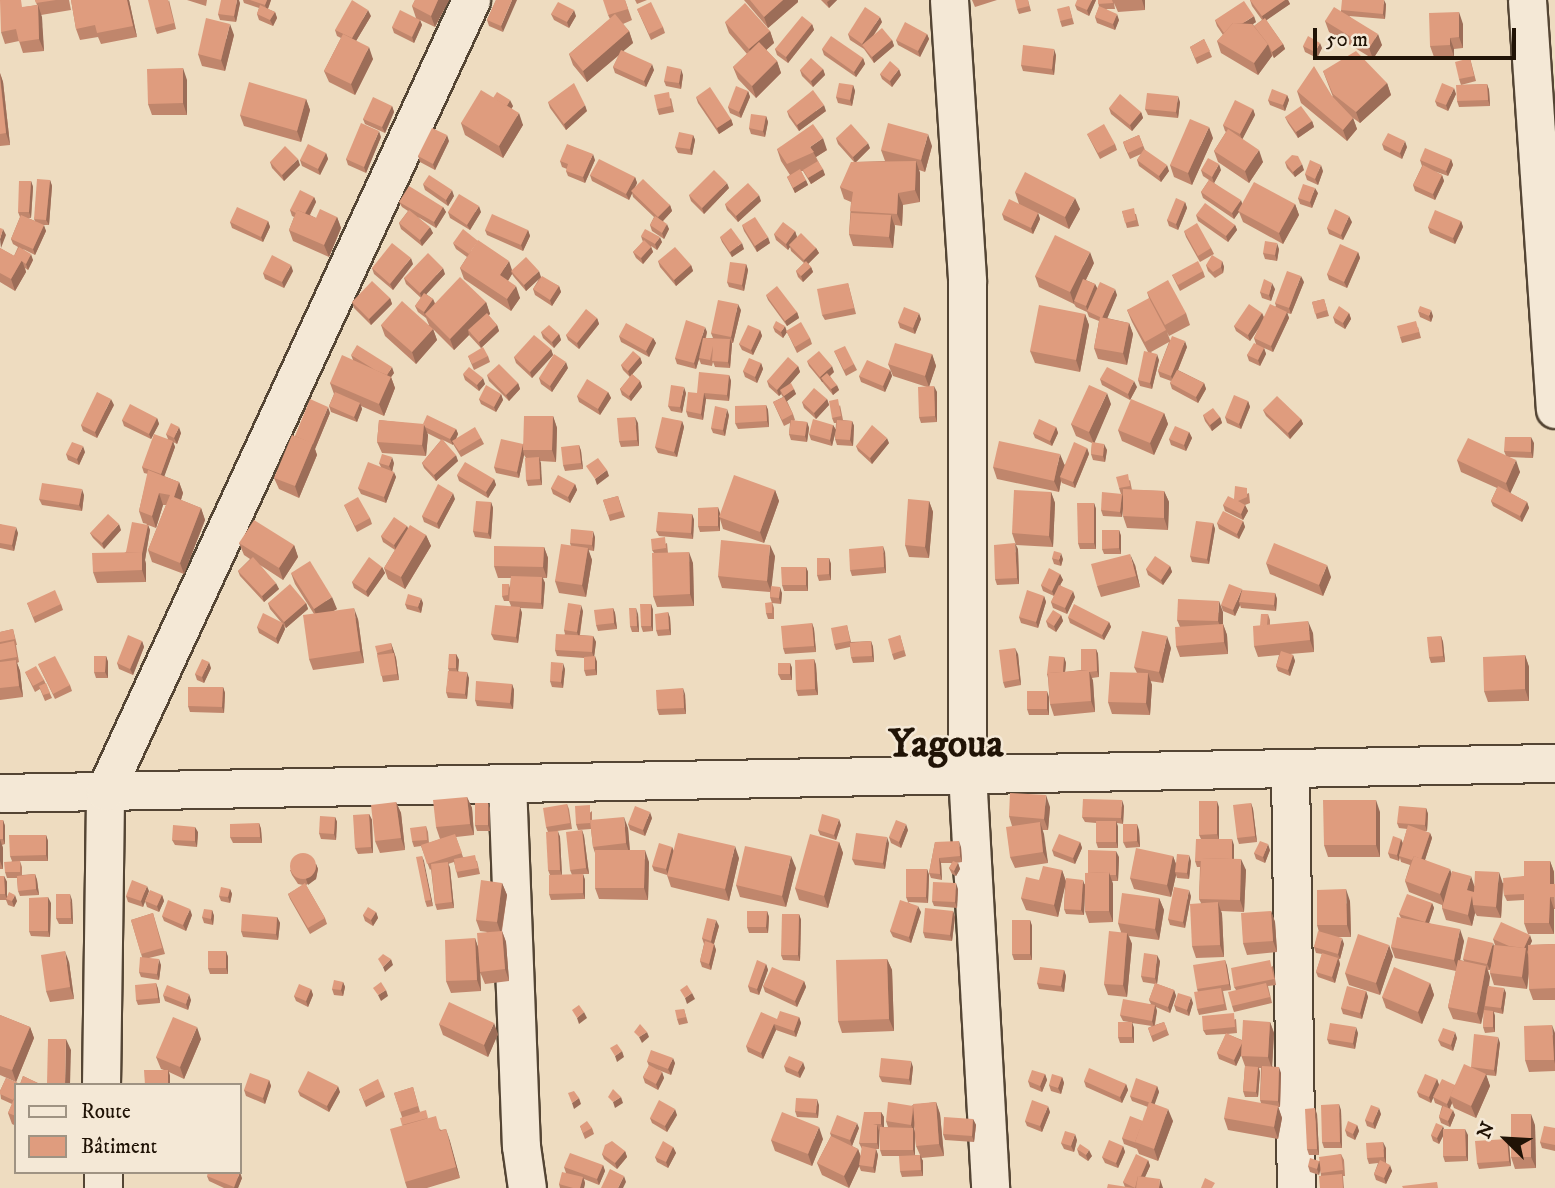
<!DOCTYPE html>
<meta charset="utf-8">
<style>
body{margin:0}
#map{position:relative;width:1555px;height:1188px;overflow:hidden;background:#eedcc0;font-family:"IM FELL DW Pica",serif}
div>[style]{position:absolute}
.roads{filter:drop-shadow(2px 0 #544534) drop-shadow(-2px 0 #544534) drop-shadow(0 2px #544534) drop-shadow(0 -2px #544534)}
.minor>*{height:37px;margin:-18.5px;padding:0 18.5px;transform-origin:18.5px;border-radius:18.5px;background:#f4e8d6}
.wall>*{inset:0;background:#c0866c}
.shaded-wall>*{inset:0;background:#9c6d58}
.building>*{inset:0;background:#df9c7e}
.round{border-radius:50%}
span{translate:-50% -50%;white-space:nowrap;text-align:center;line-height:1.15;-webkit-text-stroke:5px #f4e8d6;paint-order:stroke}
.town-label{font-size:40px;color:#201306;font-weight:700}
.legend{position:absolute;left:14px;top:1083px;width:228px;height:91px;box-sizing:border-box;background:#f4e8d6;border:2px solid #9f9383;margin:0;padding:9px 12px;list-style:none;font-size:21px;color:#201306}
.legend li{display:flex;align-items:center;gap:14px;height:35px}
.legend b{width:35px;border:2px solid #9f9383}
.north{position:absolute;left:1471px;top:1104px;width:70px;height:70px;-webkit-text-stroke:5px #f4e8d6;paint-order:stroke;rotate:294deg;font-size:19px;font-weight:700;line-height:28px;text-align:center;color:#201306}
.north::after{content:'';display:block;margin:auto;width:24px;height:32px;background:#201306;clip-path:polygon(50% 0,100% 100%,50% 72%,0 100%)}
.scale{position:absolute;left:1313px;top:28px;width:203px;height:32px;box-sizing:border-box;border:4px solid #201306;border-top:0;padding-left:9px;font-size:21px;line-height:24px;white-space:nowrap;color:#201306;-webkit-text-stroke:5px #f4e8d6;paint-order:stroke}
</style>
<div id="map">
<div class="roads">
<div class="minor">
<i style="left:949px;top:0;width:282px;rotate:86.3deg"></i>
<i style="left:967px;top:281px;width:492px;rotate:90deg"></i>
<i style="left:967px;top:773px;width:416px;rotate:86.8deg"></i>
<i style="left:1527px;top:0;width:410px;rotate:86.1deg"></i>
<i style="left:1290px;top:768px;width:420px;rotate:89.2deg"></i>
<i style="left:507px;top:783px;width:363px;rotate:87.8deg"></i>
<i style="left:521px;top:1146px;width:42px;rotate:81.9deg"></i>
<i style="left:0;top:793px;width:1555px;rotate:-1.11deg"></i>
<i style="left:101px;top:1085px;width:294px;rotate:-89.2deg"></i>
<i style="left:105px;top:791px;width:872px;rotate:-65.17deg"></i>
<i style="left:103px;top:1172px;width:16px;rotate:90deg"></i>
</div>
</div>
<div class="wall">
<i style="clip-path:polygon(35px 0,69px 0,71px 10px,41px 15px,44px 51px,23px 53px,19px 41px,5px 44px,1px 32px,25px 7px,37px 5px)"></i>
<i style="clip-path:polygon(71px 0,129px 0,137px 37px,101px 44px,98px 37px,80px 40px,76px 29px)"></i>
<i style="clip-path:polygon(169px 0,176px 29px,157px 34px,155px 28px)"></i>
<i style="clip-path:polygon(187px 0,207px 0,206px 6px)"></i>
<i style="clip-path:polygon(243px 0,271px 0,268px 9px,275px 12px,277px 18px,273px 26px,259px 20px,257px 14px,259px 8px,244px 3px)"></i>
<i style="clip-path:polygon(415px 0,449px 0,435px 27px,420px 20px,422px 25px,414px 43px,394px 33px,392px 27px,416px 18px,412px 6px)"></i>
<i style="clip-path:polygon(496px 0,503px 32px,489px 26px,487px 20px)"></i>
<i style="clip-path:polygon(625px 0,632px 20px,623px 24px,629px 31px,633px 43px,623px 51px,654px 70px,646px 87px,615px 73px,613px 67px,619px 55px,587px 82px,573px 65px,569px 54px,610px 19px,608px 15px)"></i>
<i style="clip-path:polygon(635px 0,647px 0,637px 4px)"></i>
<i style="clip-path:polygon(744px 0,798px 0,798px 2px,768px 28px)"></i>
<i style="clip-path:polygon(821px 0,837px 0,829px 8px)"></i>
<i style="clip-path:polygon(972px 0,997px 0,975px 7px)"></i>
<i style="clip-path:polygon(1028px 0,1031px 11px,1019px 14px,1017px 9px)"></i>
<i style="clip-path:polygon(1096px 0,1089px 16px,1077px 10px,1075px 5px)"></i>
<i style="clip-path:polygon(1098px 0,1145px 0,1145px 10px,1118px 12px,1114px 3px,1115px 9px,1106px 9px,1119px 20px,1115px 30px,1097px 23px,1095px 17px,1099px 7px)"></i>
<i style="clip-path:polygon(1250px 0,1288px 0,1290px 4px,1266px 20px,1283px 44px,1285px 49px,1274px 58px,1272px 55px,1272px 56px,1258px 75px,1221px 53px,1217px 41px,1223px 35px,1217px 26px,1215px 20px,1256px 22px,1253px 24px,1254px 26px,1262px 20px,1252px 6px)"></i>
<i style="clip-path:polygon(240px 3px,236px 22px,220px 20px,218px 14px)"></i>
<i style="clip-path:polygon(1386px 4px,1385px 19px,1349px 16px,1382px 45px,1373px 59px,1329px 32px,1325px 21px,1341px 12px,1341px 10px)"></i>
<i style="clip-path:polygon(1069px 6px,1074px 24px,1062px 27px,1060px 21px)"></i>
<i style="clip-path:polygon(637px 9px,663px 27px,665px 33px,651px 40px)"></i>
<i style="clip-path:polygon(551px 14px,576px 16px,569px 28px,554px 20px)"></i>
<i style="clip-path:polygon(371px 16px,356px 41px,373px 59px,355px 95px,329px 82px,324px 71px,341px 38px,337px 36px,335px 30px)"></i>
<i style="clip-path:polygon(725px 22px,770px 31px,774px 43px,766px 50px,777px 61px,781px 73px,756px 98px,738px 79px,733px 67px,747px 54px,729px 33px)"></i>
<i style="clip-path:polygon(882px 22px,874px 35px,892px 40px,894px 46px,874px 63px,864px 49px,850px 40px,848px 34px)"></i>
<i style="clip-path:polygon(812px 24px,814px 30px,788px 63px,777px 55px,775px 49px)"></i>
<i style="clip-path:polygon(1463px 24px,1463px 48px,1454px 49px,1454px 57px,1434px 57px,1430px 46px)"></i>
<i style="clip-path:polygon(927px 34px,929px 39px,920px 57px,898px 45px,896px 40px)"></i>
<i style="clip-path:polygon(234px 35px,225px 71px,202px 66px,198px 54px)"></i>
<i style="clip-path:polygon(1204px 39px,1212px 57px,1197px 64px,1190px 47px)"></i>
<i style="clip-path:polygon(1303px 46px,1322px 48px,1317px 58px,1305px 52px)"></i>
<i style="clip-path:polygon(822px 49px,863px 58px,865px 64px,856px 77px,824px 55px)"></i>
<i style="clip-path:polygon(1056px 55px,1054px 75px,1023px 71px,1021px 65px)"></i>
<i style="clip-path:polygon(1470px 58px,1476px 81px,1461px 85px,1487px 84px,1489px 90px,1490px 106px,1459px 107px,1457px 101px,1461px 85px,1459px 79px)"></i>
<i style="clip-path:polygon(823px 69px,825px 75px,813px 87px,802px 76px,800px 70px)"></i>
<i style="clip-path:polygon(1323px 71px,1387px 83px,1391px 95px,1360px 123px,1353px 118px,1357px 129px,1347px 141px,1301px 103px,1297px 91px,1332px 96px,1333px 97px)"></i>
<i style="clip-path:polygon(0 73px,3px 82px,10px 145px,0 146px)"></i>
<i style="clip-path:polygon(880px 74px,901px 75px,892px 87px,882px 79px)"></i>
<i style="clip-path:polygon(683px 75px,681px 89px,666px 86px,664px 81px)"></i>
<i style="clip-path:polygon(187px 80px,187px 115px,152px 115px,148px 104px)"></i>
<i style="clip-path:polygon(853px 85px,855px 91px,852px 106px,838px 103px,836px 97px)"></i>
<i style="clip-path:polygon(748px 91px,750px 97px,741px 118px,730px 113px,728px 107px)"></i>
<i style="clip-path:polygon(1456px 94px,1448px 111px,1437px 106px,1435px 101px)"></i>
<i style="clip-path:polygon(1287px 95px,1289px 100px,1285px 111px,1270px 105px,1268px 100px)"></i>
<i style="clip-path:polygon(696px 97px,731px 119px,733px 125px,719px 134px,698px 103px)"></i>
<i style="clip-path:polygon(493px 98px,513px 106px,511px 109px,523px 125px,503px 158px,465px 135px,461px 123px)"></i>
<i style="clip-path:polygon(671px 98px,674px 112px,659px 115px,657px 109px)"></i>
<i style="clip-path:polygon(306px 99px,310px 110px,301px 142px,244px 126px,240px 115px)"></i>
<i style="clip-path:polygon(548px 102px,587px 111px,566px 130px,550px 108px)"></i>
<i style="clip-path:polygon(1180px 102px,1178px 118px,1148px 115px,1145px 109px)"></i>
<i style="clip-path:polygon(392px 106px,394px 112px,385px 133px,365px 124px,363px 119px)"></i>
<i style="clip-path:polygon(1109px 108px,1141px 112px,1143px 118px,1132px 131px,1111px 114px)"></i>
<i style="clip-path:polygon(1253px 109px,1255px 115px,1242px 139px,1263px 162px,1249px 183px,1218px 162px,1214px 151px,1226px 132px,1225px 131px,1223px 125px)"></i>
<i style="clip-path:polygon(787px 111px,826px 111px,799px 131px,789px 117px)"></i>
<i style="clip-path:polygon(766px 116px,768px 122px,765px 137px,751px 134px,749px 128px)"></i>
<i style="clip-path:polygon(1285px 117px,1312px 121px,1314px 127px,1298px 138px,1288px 123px)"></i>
<i style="clip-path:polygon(1087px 134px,1115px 144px,1117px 150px,1100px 159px)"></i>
<i style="clip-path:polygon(693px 135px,695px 140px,692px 155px,678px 153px,675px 147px)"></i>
<i style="clip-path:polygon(1139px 135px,1145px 150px,1169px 171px,1161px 182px,1139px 166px,1137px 160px,1141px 154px,1130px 159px,1125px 148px,1123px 142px)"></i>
<i style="clip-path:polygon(381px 137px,366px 173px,348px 165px,346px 159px)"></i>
<i style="clip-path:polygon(836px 138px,870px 148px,856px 162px,885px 161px,881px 150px,932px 146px,925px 172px,919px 170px,920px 173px,920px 202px,903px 205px,902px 226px,895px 225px,893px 248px,853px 246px,849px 234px,851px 202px,844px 199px,840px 187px,854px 162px,838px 144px)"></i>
<i style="clip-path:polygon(1213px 138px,1192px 185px,1174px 177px,1170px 165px)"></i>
<i style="clip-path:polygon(449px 141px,435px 170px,420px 162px,418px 156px)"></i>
<i style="clip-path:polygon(1382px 144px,1407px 147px,1402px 159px,1384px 150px)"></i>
<i style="clip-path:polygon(777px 149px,827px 150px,816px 157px,825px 175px,811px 184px,803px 171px,801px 171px,808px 185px,795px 193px,787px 177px,790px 175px,781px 161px)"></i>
<i style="clip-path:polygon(326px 153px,328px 159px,320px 175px,302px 166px,300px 160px)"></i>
<i style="clip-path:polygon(1451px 159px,1453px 165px,1448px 176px,1434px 171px,1442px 175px,1444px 181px,1435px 200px,1415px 191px,1413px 185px,1422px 166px,1420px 160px)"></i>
<i style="clip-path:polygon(595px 160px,585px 183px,568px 176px,566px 171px,567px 169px,562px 167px,560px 161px)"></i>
<i style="clip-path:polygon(270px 162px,300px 165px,284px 181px,272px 168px)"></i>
<i style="clip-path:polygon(1285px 162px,1304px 170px,1295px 177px,1287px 168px)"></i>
<i style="clip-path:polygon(1201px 170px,1221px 170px,1214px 183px,1242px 204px,1295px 204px,1299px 215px,1283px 244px,1243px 222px,1239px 212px,1234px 219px,1203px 198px,1201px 192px,1209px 180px,1203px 176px)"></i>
<i style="clip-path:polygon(1323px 171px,1318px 185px,1307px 180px,1305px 174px)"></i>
<i style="clip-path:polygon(590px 175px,635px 177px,637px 183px,635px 187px,670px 205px,672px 211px,663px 221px,669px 229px,664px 239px,652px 231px,650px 225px,654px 217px,633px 197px,632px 193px,629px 200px,592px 181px)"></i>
<i style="clip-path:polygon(50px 180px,52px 186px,49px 225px,43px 225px,46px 231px,35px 255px,23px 249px,33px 260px,28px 270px,25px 268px,26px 272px,15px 291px,0 282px,0 248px,14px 256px,18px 247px,13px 244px,11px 239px,20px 217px,18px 212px,31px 181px,33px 187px,31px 218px,28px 218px,35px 221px,34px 219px)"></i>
<i style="clip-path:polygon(423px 184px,454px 196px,448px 206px,425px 190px)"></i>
<i style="clip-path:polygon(729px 188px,704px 214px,691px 201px,689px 195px)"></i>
<i style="clip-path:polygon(1015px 192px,1080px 209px,1069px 229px,1038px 213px,1040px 219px,1033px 234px,1004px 220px,1002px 214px,1019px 204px)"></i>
<i style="clip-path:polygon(1318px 193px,1312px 208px,1300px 204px,1298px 198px)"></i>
<i style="clip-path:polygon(314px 197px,316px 202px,310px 215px,316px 218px,337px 217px,341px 228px,329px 257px,293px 241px,289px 230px,294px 217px,292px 216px,290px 210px)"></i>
<i style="clip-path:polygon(761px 201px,738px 222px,727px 210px,725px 204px)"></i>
<i style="clip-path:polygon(399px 202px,443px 207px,446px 212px,436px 228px,418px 217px,433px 233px,422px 246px,401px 229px,399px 223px,408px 211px,402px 207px)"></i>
<i style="clip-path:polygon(1185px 202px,1187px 208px,1178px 230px,1169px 226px,1167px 220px)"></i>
<i style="clip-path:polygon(1122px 211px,1136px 214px,1139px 226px,1127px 228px)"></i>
<i style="clip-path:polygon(448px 212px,481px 212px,470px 230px,450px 218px)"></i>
<i style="clip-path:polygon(1196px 215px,1235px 225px,1237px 230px,1228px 242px,1198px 221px)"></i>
<i style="clip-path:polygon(268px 221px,270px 227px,263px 242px,232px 228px,230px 222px)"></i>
<i style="clip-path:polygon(1461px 221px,1463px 227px,1455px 244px,1430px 233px,1428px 227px)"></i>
<i style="clip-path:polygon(1352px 222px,1343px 240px,1329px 234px,1327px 228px)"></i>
<i style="clip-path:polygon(742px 225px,770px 243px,757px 252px,744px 231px)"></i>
<i style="clip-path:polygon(485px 230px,528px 230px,530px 236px,523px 251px,487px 235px)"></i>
<i style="clip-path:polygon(795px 231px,797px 237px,816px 248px,819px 253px,808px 264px,811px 267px,813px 272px,803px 282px,798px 277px,796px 271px,804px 263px,791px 251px,790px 247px,788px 250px,776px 240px,774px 234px)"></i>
<i style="clip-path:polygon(1184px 231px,1211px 248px,1214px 254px,1200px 262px,1186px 237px)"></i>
<i style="clip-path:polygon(641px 236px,662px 242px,657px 250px,651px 246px,653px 252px,643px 264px,636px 258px,633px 252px,643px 242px)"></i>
<i style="clip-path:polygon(720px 237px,744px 249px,732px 257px,722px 242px)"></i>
<i style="clip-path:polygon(453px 243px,512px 271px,541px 277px,559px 286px,561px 292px,552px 306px,535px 295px,533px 289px,539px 279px,526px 291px,514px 277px,512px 274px,508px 281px,520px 298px,511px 311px,464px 279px,460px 268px,467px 257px,456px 249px)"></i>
<i style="clip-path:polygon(1279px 249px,1277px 261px,1265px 259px,1263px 253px)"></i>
<i style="clip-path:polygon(1358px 252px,1360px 258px,1347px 288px,1329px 280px,1327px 274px)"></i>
<i style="clip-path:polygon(658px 261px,691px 265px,693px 271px,676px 286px,660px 267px)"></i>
<i style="clip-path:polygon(1222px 261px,1224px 267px,1223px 273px,1215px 278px,1208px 271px,1206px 265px)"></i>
<i style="clip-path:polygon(1094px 263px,1086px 280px,1095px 284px,1097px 288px,1117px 295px,1107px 318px,1129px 323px,1133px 334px,1127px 365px,1098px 359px,1094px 348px,1099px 321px,1089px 317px,1087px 312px,1076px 307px,1074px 304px,1039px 287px,1035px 276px)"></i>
<i style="clip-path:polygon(413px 264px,393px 290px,374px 274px,372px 268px)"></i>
<i style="clip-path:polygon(746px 264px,748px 270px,744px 291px,729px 287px,727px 282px)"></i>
<i style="clip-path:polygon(293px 271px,284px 288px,265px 279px,263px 273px)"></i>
<i style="clip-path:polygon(1203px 271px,1205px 277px,1180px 291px,1172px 275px)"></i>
<i style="clip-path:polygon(445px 274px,426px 294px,433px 299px,435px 303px,486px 302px,490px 314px,488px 315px,497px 325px,499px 331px,481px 348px,469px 335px,454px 350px,433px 329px,437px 340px,416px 364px,385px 336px,381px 325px,429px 325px,426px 318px,418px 312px,415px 306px,421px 298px,406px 284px,404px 278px)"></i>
<i style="clip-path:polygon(1304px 282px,1291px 314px,1287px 313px,1289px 318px,1273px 352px,1264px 348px,1266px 354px,1260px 366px,1249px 361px,1247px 355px,1256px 344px,1254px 338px,1259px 328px,1250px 341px,1236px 331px,1234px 326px,1262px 313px,1264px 317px,1276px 306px,1275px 303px)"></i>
<i style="clip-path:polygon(848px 283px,856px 314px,825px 320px,822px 315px)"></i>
<i style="clip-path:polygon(1275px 289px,1271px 301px,1262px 298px,1260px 292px)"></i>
<i style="clip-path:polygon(1147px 292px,1186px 313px,1190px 325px,1169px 336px,1167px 332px,1170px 340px,1187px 347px,1178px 370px,1204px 383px,1206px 389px,1198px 403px,1172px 389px,1170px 383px,1171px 381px,1160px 377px,1158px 371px,1169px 342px,1151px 352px,1159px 360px,1152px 389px,1140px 386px,1138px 380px,1148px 352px,1132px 322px,1127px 310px,1150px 301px)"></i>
<i style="clip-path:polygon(766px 295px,797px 312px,799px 318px,787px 326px,768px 300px)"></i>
<i style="clip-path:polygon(390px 298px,392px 304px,371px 325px,354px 308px,352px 302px)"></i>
<i style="clip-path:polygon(1324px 299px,1329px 316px,1317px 319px,1312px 302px)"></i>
<i style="clip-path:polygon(741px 310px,733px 343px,732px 343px,730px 368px,715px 367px,713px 362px,712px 366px,701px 364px,699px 359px,696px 369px,677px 364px,675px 358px,707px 332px,706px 338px,713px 338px,711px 333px)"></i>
<i style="clip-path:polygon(1418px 311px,1433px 316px,1431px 322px,1420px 317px)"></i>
<i style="clip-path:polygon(1349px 313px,1351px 319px,1345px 329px,1335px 323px,1333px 317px)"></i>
<i style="clip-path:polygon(1085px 314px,1089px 325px,1080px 372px,1035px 363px,1030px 351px)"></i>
<i style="clip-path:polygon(597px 318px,599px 324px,579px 349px,568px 340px,566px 335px)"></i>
<i style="clip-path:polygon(921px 319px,915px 334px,900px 328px,898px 322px)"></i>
<i style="clip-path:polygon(773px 327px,810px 338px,812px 344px,797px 353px,787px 332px,783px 338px,775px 332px)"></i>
<i style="clip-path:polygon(1418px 327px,1421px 338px,1402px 343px,1400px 337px)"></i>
<i style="clip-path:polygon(760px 330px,762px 336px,753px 355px,742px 350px,739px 344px)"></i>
<i style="clip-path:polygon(541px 332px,559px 334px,561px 340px,554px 348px,543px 338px)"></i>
<i style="clip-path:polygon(619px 336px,653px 338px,656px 343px,649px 357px,621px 342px)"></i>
<i style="clip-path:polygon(551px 349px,553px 355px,532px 378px,516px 363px,514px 357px)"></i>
<i style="clip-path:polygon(834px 351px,854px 364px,857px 370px,846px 376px)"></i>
<i style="clip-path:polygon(932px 354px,936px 366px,929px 386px,937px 392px,937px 422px,921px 423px,919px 417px,927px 387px,893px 376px,888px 364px)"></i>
<i style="clip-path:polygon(351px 355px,394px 373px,391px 377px,395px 388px,384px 416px,361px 406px,362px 409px,357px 422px,331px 412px,329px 406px,334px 394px,330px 383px,353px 360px)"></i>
<i style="clip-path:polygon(468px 356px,488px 356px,490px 362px,474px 370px)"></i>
<i style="clip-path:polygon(640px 357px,642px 363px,632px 374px,640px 381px,642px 387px,631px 401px,622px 395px,620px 389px,630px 377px,623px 370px,621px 365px)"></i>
<i style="clip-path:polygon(807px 361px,834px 372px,830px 376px,839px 390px,833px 395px,809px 366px)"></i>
<i style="clip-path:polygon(761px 363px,763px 369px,757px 383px,745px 377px,743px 371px)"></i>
<i style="clip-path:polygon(798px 366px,800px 372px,790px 383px,796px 394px,787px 401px,793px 414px,795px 420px,794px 421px,807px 422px,809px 428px,807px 442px,791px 440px,789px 434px,790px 423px,784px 426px,773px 402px,783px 397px,781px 394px,779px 396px,769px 387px,767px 381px)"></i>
<i style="clip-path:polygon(568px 368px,552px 392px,541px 384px,539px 378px)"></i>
<i style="clip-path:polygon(890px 370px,892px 376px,885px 392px,861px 382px,859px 376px)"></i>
<i style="clip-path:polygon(463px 374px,485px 384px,479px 391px,465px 380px)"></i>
<i style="clip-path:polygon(487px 375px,518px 383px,520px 389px,509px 401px,489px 381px)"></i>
<i style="clip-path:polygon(729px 375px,731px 381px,729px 401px,706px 399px,703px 420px,688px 417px,686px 411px,697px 393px)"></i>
<i style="clip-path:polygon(1100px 379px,1137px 387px,1130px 400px,1102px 385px)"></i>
<i style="clip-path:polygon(608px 392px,611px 398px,600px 415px,579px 402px,577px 396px)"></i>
<i style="clip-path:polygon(686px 393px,682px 413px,671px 411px,668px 406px)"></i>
<i style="clip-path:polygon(501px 394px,503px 400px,496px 412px,481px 404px,479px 399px)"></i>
<i style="clip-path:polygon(827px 399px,829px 405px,816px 419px,804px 408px,802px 402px)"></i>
<i style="clip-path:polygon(1248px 401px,1250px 407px,1241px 429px,1227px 423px,1225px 417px)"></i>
<i style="clip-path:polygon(1111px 404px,1094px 442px,1107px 450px,1105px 462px,1093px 460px,1091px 454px,1092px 443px,1076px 436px,1071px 424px)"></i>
<i style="clip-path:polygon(114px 405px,97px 438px,83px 431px,81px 425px)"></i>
<i style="clip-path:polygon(766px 405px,768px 410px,769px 427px,738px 429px,735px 423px)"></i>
<i style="clip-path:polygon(840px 405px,843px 420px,852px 421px,854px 426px,853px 446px,837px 445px,835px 439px,836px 423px,834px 423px,832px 418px)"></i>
<i style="clip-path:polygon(1263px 410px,1301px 419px,1303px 424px,1290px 439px,1266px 416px)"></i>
<i style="clip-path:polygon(330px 413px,315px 449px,317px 455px,299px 498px,279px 489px,274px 478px,295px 436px)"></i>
<i style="clip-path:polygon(1164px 413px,1168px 424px,1154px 455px,1122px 441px,1118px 430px)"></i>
<i style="clip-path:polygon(729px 415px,725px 436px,713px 433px,711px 428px)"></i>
<i style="clip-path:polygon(1203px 415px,1220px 417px,1222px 423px,1212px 431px,1205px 421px)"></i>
<i style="clip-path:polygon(553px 416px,557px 428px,556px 462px,540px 461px,542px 485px,528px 486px,526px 480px,526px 458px,524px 455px,519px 478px,496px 473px,494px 467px,523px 444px)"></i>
<i style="clip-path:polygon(157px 418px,159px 424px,151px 439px,124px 426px,122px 420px)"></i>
<i style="clip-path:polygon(379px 420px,456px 429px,458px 434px,456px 439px,481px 438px,484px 444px,461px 457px,453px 444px,453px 445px,443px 440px,458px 461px,436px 481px,424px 468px,422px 463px,441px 440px,427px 433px,428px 435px,426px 456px,382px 453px,377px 442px)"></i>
<i style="clip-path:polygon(682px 421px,684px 427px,677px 457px,658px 453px,655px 447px)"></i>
<i style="clip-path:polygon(638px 423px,639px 446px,621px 447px,619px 441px)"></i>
<i style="clip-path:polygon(833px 425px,836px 430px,832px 446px,811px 440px,809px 434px)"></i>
<i style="clip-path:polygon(1056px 427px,1058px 433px,1052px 446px,1035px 438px,1033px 433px)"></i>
<i style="clip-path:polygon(1189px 432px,1192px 438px,1186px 451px,1171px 445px,1169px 439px)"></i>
<i style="clip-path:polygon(181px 433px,177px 444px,173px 442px,175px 447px,164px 476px,179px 482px,183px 493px,181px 500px,201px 508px,205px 520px,184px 574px,152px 562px,148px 550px,166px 505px,163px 505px,156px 528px,148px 525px,150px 530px,145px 560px,146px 564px,146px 582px,97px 583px,93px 572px,126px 552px,147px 524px,143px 523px,139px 511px,148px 474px,144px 473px,142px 467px,168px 439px,166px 434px)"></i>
<i style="clip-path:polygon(889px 443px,872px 464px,858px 451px,856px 446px)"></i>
<i style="clip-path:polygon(1534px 443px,1533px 458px,1509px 457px,1520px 472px,1510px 493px,1527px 502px,1529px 508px,1522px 522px,1493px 506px,1491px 501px,1497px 488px,1461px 472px,1457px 460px,1506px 456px,1504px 451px)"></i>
<i style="clip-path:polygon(579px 445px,581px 451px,583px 469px,565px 471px,563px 465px)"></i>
<i style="clip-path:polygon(1087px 448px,1089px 454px,1075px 488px,1062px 483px,1061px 481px,1059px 492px,997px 479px,993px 467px,1064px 465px)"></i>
<i style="clip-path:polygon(85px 452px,79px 465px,68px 460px,66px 454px)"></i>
<i style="clip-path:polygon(379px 463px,394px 463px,392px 471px,396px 477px,386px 503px,361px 494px,358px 488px,381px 467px)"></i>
<i style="clip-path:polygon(457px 475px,494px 479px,496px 485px,488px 498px,459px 481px)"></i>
<i style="clip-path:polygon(1130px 480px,1132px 490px,1164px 491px,1169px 502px,1168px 530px,1127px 528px,1123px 516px,1123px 507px,1122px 517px,1103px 516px,1101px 510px,1121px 494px,1119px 488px)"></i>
<i style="clip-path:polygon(575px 484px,577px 490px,570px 503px,553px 494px,551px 488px)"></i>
<i style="clip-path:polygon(775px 490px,779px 501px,764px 543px,723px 529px,720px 519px,720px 531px,700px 532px,698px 526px,720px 513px,720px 516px)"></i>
<i style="clip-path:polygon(1051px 492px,1055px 503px,1053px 547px,1016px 545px,1012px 533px)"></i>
<i style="clip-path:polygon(1249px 493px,1250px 503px,1245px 505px,1248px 511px,1243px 520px,1225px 511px,1223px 505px,1234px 499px)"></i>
<i style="clip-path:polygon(84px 495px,82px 511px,42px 505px,39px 499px)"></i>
<i style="clip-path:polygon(618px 496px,625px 517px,610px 521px,603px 500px)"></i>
<i style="clip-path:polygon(455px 499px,439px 529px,424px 522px,422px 516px)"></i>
<i style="clip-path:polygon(929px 501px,933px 512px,929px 558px,909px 557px,905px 545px)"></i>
<i style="clip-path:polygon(491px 502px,493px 508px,491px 539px,475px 537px,473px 531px)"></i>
<i style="clip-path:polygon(1094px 503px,1096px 509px,1096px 549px,1080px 549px,1078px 543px)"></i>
<i style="clip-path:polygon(344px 505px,370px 518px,372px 524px,357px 532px)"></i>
<i style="clip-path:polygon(692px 514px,694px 520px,693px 539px,659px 536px,656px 531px)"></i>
<i style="clip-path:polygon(1243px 521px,1245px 527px,1239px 539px,1219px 529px,1217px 523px)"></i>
<i style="clip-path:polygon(1213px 523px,1215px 529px,1209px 564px,1192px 562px,1190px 556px)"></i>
<i style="clip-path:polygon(0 524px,18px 533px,14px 551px,0 548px)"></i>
<i style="clip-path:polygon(407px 526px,408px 529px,426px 535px,431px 546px,405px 589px,388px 579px,384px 568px,395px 550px,383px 542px,381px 536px)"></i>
<i style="clip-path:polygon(121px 530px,104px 549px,93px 538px,90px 533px)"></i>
<i style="clip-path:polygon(1119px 530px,1121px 536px,1121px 554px,1104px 554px,1102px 549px)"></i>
<i style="clip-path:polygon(595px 537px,594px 551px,588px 550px,592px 560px,586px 597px,559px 593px,555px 581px,571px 546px,570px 543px)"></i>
<i style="clip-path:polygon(239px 543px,294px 545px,298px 557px,283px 580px,260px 565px,279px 589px,264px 602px,240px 576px,238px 571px,250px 559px,244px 555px)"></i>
<i style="clip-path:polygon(667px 543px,668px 553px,693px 563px,694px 606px,657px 607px,653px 596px,654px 553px,652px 550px)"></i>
<i style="clip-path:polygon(544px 547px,548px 558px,547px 578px,543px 578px,545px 583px,543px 609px,520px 608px,522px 613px,518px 643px,494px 640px,491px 634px,511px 606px,509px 601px,504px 601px,502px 596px,509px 584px,510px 588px,511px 578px,498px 578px,494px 566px)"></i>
<i style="clip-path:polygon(1018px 549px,1019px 584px,997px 585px,995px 579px)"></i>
<i style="clip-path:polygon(885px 552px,886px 573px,852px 576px,850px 570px)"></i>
<i style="clip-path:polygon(775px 556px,771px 586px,782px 593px,781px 604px,772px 603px,770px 597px,770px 592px,722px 588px,718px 576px)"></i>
<i style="clip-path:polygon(829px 558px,831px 564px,831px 580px,819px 581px,817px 575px)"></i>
<i style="clip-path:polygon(1052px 558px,1063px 559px,1061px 566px,1054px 564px)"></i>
<i style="clip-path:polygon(1266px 563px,1331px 577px,1323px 596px,1270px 574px)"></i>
<i style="clip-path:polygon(1135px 565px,1140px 587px,1101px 597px,1097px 586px)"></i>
<i style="clip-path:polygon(1170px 566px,1172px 572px,1163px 585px,1148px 575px,1146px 569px)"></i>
<i style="clip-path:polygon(382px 567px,385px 573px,368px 597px,354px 588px,352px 582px)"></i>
<i style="clip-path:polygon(806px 567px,808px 572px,808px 591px,784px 591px,782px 585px)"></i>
<i style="clip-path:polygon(291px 573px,337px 609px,333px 611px,358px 619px,364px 663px,313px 670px,309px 659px,314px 614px,295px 584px)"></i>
<i style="clip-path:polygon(1060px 574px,1063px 580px,1060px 585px,1075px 597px,1067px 614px,1053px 608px,1051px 602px,1054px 596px,1043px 591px,1041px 585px)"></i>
<i style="clip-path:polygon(1275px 593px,1277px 599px,1276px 611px,1241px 608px,1240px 605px,1235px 616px,1223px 611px,1221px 605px)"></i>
<i style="clip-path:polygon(1044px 596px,1046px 602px,1038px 628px,1021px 623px,1019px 617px)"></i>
<i style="clip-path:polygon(772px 602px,774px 608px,774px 619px,768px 619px,766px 613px)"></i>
<i style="clip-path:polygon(27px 603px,61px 604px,63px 610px,35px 623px)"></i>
<i style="clip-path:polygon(268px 603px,306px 603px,308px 609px,286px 628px,284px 626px,285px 629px,278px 644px,259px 633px,257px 627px,281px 622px,270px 609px)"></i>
<i style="clip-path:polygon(423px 603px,421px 613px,407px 609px,405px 604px)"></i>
<i style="clip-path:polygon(651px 604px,653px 610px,653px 631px,643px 632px,641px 626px)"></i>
<i style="clip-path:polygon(613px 608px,615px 613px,617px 629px,598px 631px,596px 625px)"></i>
<i style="clip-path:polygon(583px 611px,580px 635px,593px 636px,596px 642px,594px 656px,597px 662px,597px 675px,586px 676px,584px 670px,584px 658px,557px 656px,555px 650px,565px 634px,564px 630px)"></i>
<i style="clip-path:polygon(668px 612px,670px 618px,671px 635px,658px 636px,656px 630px)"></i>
<i style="clip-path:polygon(1223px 612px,1223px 624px,1227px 635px,1228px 654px,1180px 657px,1176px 646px,1180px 627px,1177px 620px)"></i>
<i style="clip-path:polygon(638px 614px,639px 632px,632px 632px,630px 626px)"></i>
<i style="clip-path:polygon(1268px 614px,1270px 620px,1270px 625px,1313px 633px,1314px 652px,1290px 654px,1293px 655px,1295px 661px,1290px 676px,1278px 671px,1276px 666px,1279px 655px,1258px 657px,1254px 646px)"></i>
<i style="clip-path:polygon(1061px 615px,1063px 621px,1056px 632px,1048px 627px,1046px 621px)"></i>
<i style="clip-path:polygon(1068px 617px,1109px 622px,1111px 627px,1104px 640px,1070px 623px)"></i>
<i style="clip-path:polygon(812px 623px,814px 629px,816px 652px,785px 654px,783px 648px)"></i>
<i style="clip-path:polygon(847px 625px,851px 642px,871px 641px,873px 647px,874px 662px,853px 663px,851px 657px,850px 647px,836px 650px,834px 644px)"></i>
<i style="clip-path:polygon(13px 629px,17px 645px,16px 645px,19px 662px,17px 663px,20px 671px,23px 697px,0 700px,0 632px)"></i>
<i style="clip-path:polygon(900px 635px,906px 656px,894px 660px,892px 654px)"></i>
<i style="clip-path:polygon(1441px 636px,1443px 642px,1445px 662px,1431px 663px,1429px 657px)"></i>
<i style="clip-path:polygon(142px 641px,144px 647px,133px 675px,119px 669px,117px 663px)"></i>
<i style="clip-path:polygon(391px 643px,396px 658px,399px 680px,383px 682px,377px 653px)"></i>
<i style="clip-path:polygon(1171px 648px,1163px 683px,1150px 681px,1152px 685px,1150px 715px,1112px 714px,1108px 702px,1137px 673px,1134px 667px)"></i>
<i style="clip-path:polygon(1096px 649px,1098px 654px,1099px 677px,1092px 678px,1093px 681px,1095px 712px,1054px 716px,1050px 704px,1048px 678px,1047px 674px,1064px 657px,1066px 663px,1065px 672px,1081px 670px)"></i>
<i style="clip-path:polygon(456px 654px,459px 660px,458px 671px,469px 678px,467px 699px,448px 698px,446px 692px,449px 671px,448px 668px)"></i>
<i style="clip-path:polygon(1018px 654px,1021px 685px,1005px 688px,1003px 682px)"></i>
<i style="clip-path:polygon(1525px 655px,1529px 667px,1529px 701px,1488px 702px,1484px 691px)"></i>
<i style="clip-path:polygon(106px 656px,108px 662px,108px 678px,96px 678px,94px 672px)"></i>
<i style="clip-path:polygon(814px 659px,816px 665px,818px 695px,798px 696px,796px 690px)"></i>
<i style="clip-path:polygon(790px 663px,792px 668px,792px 680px,781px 680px,778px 674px)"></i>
<i style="clip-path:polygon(38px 664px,70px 685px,72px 691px,55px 699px)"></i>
<i style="clip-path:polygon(211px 668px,204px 683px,197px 680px,195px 674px)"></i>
<i style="clip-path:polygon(565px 669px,563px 688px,552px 687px,550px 681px)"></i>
<i style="clip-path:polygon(25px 672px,44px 680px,52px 698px,45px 701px,40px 689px,35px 692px)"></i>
<i style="clip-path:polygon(512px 684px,514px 690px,513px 709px,477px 706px,475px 700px)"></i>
<i style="clip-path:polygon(223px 687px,225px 693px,224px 713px,190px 712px,188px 706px)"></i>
<i style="clip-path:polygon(685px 694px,686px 714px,659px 715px,657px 709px)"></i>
<i style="clip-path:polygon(1049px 697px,1049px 715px,1029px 715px,1027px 709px)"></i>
<i style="clip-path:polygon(467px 797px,472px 808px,474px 835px,456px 837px,463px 857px,477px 861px,480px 874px,458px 878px,454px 862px,448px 864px,450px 868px,454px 908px,437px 910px,435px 904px,431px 869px,430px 870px,421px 846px,414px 847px,412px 841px,426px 826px,428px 832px,429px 843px,440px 839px,436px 827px)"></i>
<i style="clip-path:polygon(396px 802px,401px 813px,405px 850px,380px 853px,375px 841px)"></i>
<i style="clip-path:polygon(488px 803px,490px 809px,490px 831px,477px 831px,475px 825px)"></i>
<i style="clip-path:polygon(1251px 803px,1253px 809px,1257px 842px,1239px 844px,1237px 838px)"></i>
<i style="clip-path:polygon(567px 804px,569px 809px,572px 829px,557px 831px,560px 837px,562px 875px,572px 875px,570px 870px,582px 830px,584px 836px,589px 874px,583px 874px,585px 880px,585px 899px,551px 900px,549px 894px,550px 875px,548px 870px,548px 832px,546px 827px)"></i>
<i style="clip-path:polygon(1124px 806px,1123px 824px,1117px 823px,1118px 827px,1118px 848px,1098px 848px,1096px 842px,1096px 823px,1085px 822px,1082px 817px)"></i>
<i style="clip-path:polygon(1050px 807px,1048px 830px,1042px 830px,1048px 863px,1015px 868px,1010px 857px,1012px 826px,1009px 816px)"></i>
<i style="clip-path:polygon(1219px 807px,1219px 839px,1234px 845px,1234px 859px,1246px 870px,1244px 912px,1221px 911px,1222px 914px,1224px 957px,1196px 958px,1192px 946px,1201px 903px,1199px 899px,1200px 867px,1197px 867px,1195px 861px,1201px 839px,1199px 835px)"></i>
<i style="clip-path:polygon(1426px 808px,1428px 814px,1427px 831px,1424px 831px,1430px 833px,1432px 838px,1425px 860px,1474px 886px,1503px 883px,1524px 876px,1550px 861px,1554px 872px,1555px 909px,1554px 909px,1554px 934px,1528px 934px,1532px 941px,1530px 945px,1555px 944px,1555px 1000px,1533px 1000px,1529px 989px,1529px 973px,1527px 989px,1494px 985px,1490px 973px,1492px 960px,1490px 970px,1488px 970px,1490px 977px,1489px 986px,1506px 993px,1503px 1014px,1494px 1012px,1495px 1016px,1495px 1032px,1485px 1033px,1483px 1027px,1484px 1012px,1481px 1024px,1453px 1019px,1448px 1007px,1456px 971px,1395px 958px,1391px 947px,1401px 918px,1399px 914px,1432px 903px,1434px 908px,1429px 923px,1464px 941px,1460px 960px,1464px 961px,1463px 959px,1494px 946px,1495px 945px,1493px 939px,1528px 934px,1524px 923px,1524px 900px,1507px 901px,1504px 895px,1503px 885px,1501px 918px,1477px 916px,1475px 913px,1472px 926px,1446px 920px,1442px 908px,1442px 905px,1409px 892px,1405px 881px,1410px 865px,1401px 862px,1400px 858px,1399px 861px,1390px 858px,1388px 853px,1401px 839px,1403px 843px,1407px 829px,1399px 828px,1397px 823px)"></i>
<i style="clip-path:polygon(592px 811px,592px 820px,628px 828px,630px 850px,649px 862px,648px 900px,599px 899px,595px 888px,595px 853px,593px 847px,591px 829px,578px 830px,576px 824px)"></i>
<i style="clip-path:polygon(1380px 812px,1380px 857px,1328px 857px,1324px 845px)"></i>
<i style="clip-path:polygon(369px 814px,372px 820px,373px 853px,358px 854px,355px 848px)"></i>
<i style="clip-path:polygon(335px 817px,337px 822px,336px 840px,321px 839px,319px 833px)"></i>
<i style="clip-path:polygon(652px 818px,645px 836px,630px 830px,628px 824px)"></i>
<i style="clip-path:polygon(0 820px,3px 820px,5px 826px,5px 844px,2px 845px,3px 848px,3px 869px,0 869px)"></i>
<i style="clip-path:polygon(259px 823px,261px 829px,262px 843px,233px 843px,230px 837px)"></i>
<i style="clip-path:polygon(841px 825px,836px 840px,820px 835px,818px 830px)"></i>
<i style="clip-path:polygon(908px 830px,901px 848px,891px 843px,889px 837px)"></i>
<i style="clip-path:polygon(1139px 830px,1140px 847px,1126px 848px,1123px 842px)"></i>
<i style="clip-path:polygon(198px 832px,197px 847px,175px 845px,172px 840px)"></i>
<i style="clip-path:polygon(46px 835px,48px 841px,48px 861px,20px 861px,22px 867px,22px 875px,35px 874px,37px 880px,39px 895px,20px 896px,18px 891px,17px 878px,7px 878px,5px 872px,12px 861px,10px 856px)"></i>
<i style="clip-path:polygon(839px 842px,843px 853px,828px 908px,799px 900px,795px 888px)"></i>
<i style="clip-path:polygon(935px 842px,961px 847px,962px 862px,956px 863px,958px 863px,960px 869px,956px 876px,952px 874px,949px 868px,952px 863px,941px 863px,942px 880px,931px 878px,929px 873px)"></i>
<i style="clip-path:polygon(1080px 842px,1082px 848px,1075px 864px,1054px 856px,1052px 850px)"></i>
<i style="clip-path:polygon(889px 843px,885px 869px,855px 865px,852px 859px)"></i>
<i style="clip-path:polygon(672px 847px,674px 851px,739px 858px,729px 901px,671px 887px,667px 875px,654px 871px,652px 866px)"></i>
<i style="clip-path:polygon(1270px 850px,1265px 863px,1256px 859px,1254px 853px)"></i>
<i style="clip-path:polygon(422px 856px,433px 906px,427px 907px,425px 901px)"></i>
<i style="clip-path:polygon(1173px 856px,1176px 864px,1191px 861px,1189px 879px,1177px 878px,1176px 875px,1171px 897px,1134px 889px,1130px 878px)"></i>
<i style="clip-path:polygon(1119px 857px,1118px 881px,1112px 881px,1113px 884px,1113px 922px,1089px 923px,1085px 911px,1085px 892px,1084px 915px,1066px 914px,1064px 909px,1065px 885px,1058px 917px,1026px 910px,1021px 898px,1039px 880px,1062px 870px,1066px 881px,1085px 884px,1088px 873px)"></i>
<i style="clip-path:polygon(316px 864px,318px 869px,316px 879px,306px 885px,325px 918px,327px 924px,310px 934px,290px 899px,288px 894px,303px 885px,298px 884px,292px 875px,290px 870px)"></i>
<i style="clip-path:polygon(796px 868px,786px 907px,740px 897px,736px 885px)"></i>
<i style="clip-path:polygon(927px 869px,929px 875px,928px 903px,908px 902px,921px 912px,911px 943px,893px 937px,890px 931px,908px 902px,906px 897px)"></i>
<i style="clip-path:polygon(0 876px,4px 876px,7px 882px,7px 896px,17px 901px,14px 907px,8px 905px,6px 900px,0 900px)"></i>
<i style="clip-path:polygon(502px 883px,507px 895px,502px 931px,506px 942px,509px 981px,485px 984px,480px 972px,480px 964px,481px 991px,451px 993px,446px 981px,475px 938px,478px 948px,487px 932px,480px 931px,476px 920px)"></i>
<i style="clip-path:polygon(230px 889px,232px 894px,230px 903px,221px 901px,219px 896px)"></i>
<i style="clip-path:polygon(958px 889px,957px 908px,934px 906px,932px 901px)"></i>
<i style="clip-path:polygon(149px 891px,146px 899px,162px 895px,164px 901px,159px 912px,147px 907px,145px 901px,143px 907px,128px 902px,126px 896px)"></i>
<i style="clip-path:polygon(1191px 896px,1185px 928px,1170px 925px,1168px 919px)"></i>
<i style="clip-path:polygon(1159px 898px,1164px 910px,1159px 940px,1129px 936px,1132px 944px,1127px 997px,1108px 995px,1104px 984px,1121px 932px,1118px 923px)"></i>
<i style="clip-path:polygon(72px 900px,73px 924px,59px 924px,56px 918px)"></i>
<i style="clip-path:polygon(1350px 901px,1351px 937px,1338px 937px,1344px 944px,1340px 959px,1339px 959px,1340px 964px,1335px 983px,1318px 977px,1316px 972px,1322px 954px,1316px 953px,1314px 947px,1319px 932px,1317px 925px)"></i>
<i style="clip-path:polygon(51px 903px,50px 937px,31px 936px,29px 931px)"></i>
<i style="clip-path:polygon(212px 910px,214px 916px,213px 925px,204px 923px,202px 917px)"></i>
<i style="clip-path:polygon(767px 911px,769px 917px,768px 933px,749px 933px,747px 927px)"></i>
<i style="clip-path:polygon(953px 911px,955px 917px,952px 941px,925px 938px,923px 932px)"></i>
<i style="clip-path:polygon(1271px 911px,1275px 922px,1277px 952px,1247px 955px,1243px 943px)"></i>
<i style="clip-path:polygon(376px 912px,378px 918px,373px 926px,365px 921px,363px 915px)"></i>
<i style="clip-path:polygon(153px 913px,165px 954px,149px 958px,161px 965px,159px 980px,141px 977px,139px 972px,142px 957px,131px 920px)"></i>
<i style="clip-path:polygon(799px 914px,801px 920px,800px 961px,783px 960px,781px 955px)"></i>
<i style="clip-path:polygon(192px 915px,186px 931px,164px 921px,162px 916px)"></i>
<i style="clip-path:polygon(277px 917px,280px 923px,278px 940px,243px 937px,241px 931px)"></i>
<i style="clip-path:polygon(1030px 920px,1032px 926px,1032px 960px,1014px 960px,1012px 954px)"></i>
<i style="clip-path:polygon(719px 926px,714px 944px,716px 950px,711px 970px,702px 967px,700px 961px,704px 944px,702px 938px)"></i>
<i style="clip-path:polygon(226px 951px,228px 957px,228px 974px,210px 974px,208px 968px)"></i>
<i style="clip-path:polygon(1393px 956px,1380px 995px,1349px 985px,1345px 973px)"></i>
<i style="clip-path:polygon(887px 959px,892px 970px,894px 1031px,842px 1033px,838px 1021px)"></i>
<i style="clip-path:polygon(1225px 960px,1227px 966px,1231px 990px,1223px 991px,1227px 1010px,1199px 1015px,1197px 1009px,1198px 992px,1197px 989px)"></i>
<i style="clip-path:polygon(1160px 961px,1157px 984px,1174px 990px,1176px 996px,1170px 1013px,1156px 1007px,1157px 1011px,1155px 1025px,1164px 1022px,1169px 1035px,1153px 1042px,1148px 1028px,1152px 1026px,1132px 1023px,1134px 1028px,1134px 1043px,1120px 1043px,1118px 1037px,1129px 1022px,1123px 1021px,1120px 1015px,1151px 1004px,1149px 1000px,1155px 984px,1143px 982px,1141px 976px)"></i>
<i style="clip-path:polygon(69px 962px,74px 999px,50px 1002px,46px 991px)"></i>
<i style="clip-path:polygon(766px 964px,768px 970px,759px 995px,750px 992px,748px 986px)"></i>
<i style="clip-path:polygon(1273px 966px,1276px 985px,1268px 986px,1272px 1003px,1234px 1012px,1232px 1006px,1236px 990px,1234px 987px)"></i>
<i style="clip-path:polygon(1064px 970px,1066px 976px,1064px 992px,1039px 989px,1037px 983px)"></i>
<i style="clip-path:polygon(804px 981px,806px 987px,797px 1007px,765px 992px,763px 986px)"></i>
<i style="clip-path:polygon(343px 982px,345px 987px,343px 996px,334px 995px,332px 989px)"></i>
<i style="clip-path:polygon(156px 983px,158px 989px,160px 1003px,138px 1005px,136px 1000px)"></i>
<i style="clip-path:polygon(1430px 983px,1434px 995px,1422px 1024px,1386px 1008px,1382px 997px)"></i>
<i style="clip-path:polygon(311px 989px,313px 995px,308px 1007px,296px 1001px,294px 996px)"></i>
<i style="clip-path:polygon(1366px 991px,1368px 997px,1362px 1019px,1343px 1014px,1341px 1008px)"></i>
<i style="clip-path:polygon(163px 995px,191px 1000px,188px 1010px,165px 1001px)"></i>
<i style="clip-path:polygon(1193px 1003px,1189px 1016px,1176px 1011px,1174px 1005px)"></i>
<i style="clip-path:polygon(684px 1009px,688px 1023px,679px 1025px,677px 1019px)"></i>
<i style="clip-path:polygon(0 1015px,30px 1027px,34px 1038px,16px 1082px,0 1075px)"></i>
<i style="clip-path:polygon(799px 1017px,801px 1023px,796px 1037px,776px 1030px,763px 1059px,748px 1052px,746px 1046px,777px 1019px)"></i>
<i style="clip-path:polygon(1236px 1019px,1237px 1033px,1227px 1034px,1242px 1040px,1270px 1022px,1274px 1033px,1272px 1066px,1281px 1073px,1280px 1107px,1278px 1107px,1282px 1118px,1278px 1139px,1228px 1130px,1224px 1118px,1261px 1103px,1260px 1100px,1261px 1068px,1259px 1068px,1260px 1072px,1258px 1097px,1245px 1097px,1243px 1091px,1245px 1066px,1241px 1055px,1236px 1066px,1219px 1059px,1217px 1053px,1226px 1034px,1206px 1035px,1203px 1030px)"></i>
<i style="clip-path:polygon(439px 1024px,498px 1034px,488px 1057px,443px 1035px)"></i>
<i style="clip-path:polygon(1358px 1033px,1355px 1049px,1329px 1044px,1327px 1039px)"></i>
<i style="clip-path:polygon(1555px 1033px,1555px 1071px,1529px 1072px,1525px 1060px)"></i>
<i style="clip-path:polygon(1457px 1038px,1453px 1051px,1441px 1046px,1438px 1040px)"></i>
<i style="clip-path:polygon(201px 1039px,184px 1079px,169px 1072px,170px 1076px,170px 1085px,145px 1085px,164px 1070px,161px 1069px,156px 1057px)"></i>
<i style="clip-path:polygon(1500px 1043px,1496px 1076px,1486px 1075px,1490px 1086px,1476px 1118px,1454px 1108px,1452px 1103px,1450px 1108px,1455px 1115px,1450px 1127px,1441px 1123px,1439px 1117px,1442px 1106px,1435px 1103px,1433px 1097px,1431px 1103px,1419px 1097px,1417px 1092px,1437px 1079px,1439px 1085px,1455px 1085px,1471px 1067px)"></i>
<i style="clip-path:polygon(647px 1061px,675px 1063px,671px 1075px,656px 1069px,662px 1072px,664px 1078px,658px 1090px,645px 1083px,643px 1077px,649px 1066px)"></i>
<i style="clip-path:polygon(784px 1066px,805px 1068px,800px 1078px,786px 1072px)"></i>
<i style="clip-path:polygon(913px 1067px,911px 1085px,882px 1082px,879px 1076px)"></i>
<i style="clip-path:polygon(1045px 1074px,1047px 1080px,1042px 1092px,1030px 1087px,1028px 1081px)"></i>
<i style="clip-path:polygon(23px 1076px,42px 1085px,16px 1085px,16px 1126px,12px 1124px,8px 1113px,12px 1104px,1px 1099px,0 1091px,6px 1078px,20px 1084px)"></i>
<i style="clip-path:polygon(1062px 1077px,1064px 1083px,1061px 1094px,1051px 1091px,1049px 1085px)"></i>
<i style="clip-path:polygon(269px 1080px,271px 1086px,265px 1104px,246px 1096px,244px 1090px)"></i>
<i style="clip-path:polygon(1084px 1081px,1126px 1084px,1128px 1090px,1122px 1103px,1086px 1087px)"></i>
<i style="clip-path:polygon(1157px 1086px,1159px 1092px,1154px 1104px,1173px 1121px,1158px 1161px,1139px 1154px,1137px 1149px,1124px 1144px,1122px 1138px,1143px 1121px,1148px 1107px,1132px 1101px,1130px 1096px)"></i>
<i style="clip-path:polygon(413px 1087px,420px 1112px,441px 1130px,446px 1129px,460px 1178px,427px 1188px,407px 1188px,405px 1182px,402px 1117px,394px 1093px)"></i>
<i style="clip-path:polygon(359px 1089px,383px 1091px,385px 1097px,366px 1107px)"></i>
<i style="clip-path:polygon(298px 1091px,340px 1092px,329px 1112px,300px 1096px)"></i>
<i style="clip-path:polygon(evenodd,936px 1102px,940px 1114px,944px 1156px,921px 1158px,923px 1161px,923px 1176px,902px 1177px,900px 1171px,905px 1156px,882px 1156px,880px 1150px,880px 1130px,879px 1149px,876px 1149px,878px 1155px,875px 1173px,861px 1171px,859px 1166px,849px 1188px,822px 1175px,817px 1163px,831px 1136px,830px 1133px,859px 1128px,852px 1146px,858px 1149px,861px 1157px,862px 1149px,859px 1143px,881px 1112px,884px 1117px,884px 1127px,888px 1127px,886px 1121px,913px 1105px,936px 1102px,914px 1123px,916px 1146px,920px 1155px,915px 1155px,915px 1133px,914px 1129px,914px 1123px)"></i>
<i style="clip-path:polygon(819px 1105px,818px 1118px,797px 1117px,795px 1111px)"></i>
<i style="clip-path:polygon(1341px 1110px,1342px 1148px,1324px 1148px,1322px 1142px)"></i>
<i style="clip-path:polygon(1050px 1112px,1042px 1132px,1027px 1126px,1025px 1121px)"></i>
<i style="clip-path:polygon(1317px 1114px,1319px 1155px,1309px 1155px,1307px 1149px)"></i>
<i style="clip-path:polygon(1381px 1114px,1375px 1129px,1367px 1126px,1365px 1120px)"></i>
<i style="clip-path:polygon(677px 1115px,667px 1132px,652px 1123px,650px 1118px)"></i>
<i style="clip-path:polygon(973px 1119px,976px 1125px,974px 1142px,945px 1140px,943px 1134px)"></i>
<i style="clip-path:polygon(1357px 1125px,1359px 1131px,1355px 1140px,1347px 1136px,1345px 1130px)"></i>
<i style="clip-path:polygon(1535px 1125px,1536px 1168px,1515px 1169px,1511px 1157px)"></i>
<i style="clip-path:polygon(580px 1126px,592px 1128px,594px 1134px,585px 1139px)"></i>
<i style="clip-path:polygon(1555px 1128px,1555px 1151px,1542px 1148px,1540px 1142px)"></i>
<i style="clip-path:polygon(1444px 1129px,1468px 1135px,1468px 1161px,1445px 1162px,1443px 1156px,1443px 1136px,1439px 1144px,1433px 1141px,1431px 1135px)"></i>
<i style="clip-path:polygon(823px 1139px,812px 1166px,775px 1151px,771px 1140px)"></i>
<i style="clip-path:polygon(1507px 1139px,1509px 1145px,1511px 1166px,1479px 1169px,1477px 1163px)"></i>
<i style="clip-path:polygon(1077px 1140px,1074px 1152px,1064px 1149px,1061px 1143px)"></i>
<i style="clip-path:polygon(1123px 1146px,1125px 1152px,1118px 1168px,1105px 1163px,1102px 1157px)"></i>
<i style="clip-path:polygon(673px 1147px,676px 1153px,668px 1168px,657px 1162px,655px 1157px)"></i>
<i style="clip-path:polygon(1386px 1148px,1386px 1163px,1392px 1171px,1386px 1184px,1376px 1180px,1374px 1174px,1378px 1163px,1369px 1164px,1367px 1158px)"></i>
<i style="clip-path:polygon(1077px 1149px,1092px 1156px,1088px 1161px,1079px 1155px)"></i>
<i style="clip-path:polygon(625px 1151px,627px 1157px,617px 1169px,604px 1159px,602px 1154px)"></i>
<i style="clip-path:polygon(1341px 1154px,1344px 1160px,1345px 1176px,1343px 1176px,1344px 1188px,1320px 1188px,1321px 1175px,1320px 1170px,1319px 1175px,1310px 1172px,1308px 1166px,1319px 1161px)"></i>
<i style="clip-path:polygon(1148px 1160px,1150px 1166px,1145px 1177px,1163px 1188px,1107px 1188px,1125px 1187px,1123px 1182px)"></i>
<i style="clip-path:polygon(603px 1165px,605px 1171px,599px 1185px,584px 1179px,585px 1183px,584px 1188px,560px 1188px,559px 1184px,566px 1173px,564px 1167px)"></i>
<i style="clip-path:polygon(207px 1176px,242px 1178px,238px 1188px,224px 1188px,209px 1181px)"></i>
</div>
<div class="shaded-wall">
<i style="clip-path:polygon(127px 0,129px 0,137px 37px,133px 26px)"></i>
<i style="clip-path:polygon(237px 0,239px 0,240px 3px,236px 22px,234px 16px)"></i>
<i style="clip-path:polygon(267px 0,271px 0,267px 11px,265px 5px)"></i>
<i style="clip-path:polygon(438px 0,449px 0,435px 27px,431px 16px)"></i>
<i style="clip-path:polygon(512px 0,517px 0,503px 32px,501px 26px)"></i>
<i style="clip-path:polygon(783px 0,798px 0,798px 2px,768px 28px,764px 17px)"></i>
<i style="clip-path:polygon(830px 0,837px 0,829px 8px,827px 2px)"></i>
<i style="clip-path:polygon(1092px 0,1096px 0,1089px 16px,1087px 10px)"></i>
<i style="clip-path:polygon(1142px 0,1145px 0,1145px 10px)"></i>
<i style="clip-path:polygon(1285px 0,1288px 0,1290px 4px,1264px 22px,1262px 16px)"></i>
<i style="clip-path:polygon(1384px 0,1386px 4px,1385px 19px,1383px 14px)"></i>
<i style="clip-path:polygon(38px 5px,42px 17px,44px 51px,39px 39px)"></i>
<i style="clip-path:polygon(368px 10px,371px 16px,353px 46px,351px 40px)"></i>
<i style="clip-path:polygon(574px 10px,576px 16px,569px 28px,567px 22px)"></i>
<i style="clip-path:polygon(275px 12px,277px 18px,273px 26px,270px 20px)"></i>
<i style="clip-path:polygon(1459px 12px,1463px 24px,1463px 48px,1459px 37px)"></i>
<i style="clip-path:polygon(1117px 14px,1119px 20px,1115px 30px,1113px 24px)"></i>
<i style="clip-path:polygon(1254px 16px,1256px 22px,1227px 41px,1225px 35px)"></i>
<i style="clip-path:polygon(880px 17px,882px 22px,865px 48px,862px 44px)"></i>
<i style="clip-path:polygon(420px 20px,422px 25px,414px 43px,412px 37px)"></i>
<i style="clip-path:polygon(230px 24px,234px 35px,225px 71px,221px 60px)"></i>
<i style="clip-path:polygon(812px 24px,814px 30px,788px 63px,786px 57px)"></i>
<i style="clip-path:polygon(629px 31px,633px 43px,587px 82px,583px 71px)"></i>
<i style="clip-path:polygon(770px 31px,774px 43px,754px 61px,749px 49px)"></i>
<i style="clip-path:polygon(927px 34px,929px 39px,920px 57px,918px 51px)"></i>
<i style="clip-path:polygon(1378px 34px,1382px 45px,1373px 59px,1369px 48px)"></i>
<i style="clip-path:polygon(1450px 38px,1454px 49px,1454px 57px,1450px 45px)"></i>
<i style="clip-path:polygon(892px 40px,894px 46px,874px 63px,872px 57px)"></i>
<i style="clip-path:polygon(1320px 43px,1322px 48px,1317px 58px,1315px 52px)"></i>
<i style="clip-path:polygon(1268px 44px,1272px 56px,1258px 75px,1254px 63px)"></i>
<i style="clip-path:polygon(1283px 44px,1285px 49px,1274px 58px,1272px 52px)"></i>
<i style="clip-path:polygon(369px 47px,373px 59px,355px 95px,351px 84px)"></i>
<i style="clip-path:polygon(1054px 49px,1056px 55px,1054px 75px,1052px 69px)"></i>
<i style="clip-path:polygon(863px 58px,865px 64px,856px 77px,854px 72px)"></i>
<i style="clip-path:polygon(777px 61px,781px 73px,756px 98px,752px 86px)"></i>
<i style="clip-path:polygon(652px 64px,654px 70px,646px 87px,644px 81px)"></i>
<i style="clip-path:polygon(183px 68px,187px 80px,187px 115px,183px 103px)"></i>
<i style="clip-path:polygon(681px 69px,683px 75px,681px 89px,679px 83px)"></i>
<i style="clip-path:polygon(823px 69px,825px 75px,813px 87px,811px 81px)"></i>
<i style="clip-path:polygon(899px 69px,901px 75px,892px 87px,890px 81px)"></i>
<i style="clip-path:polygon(0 73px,3px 82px,10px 145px,6px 133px)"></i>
<i style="clip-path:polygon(1387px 83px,1391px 95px,1360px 123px,1356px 112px)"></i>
<i style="clip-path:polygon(1487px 84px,1489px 90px,1490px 106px,1488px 100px)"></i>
<i style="clip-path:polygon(853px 85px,855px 91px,852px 106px,850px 100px)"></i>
<i style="clip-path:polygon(1454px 88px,1456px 94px,1448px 111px,1446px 105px)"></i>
<i style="clip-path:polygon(748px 91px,750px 97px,741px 118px,739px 112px)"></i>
<i style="clip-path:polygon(1287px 95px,1289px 100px,1285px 111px,1283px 105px)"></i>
<i style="clip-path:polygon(1178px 96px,1180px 102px,1178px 118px,1176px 112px)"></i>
<i style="clip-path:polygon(306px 99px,310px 110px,301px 142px,297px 131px)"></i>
<i style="clip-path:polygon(510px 100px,513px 106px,509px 113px,506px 107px)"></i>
<i style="clip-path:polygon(585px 105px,587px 111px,566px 130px,564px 124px)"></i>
<i style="clip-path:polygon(824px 105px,826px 111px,799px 131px,797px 125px)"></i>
<i style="clip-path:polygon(392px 106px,394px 112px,385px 133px,382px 127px)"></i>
<i style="clip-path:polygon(1253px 109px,1255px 115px,1242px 140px,1240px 134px)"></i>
<i style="clip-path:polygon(1141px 112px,1143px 118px,1132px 131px,1130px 125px)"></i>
<i style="clip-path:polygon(519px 113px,523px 125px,503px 158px,499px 146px)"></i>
<i style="clip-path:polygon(766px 116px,768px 122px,765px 137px,763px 131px)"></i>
<i style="clip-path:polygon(1353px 118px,1357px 129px,1347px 141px,1343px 130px)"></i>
<i style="clip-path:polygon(731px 119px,733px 125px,719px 134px,717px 128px)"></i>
<i style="clip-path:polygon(1312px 121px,1314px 127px,1298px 138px,1296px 132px)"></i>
<i style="clip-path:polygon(1209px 127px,1213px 138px,1192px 185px,1188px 173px)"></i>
<i style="clip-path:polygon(379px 131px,381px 137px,366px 173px,364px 167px)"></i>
<i style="clip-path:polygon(928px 134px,932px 146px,925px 172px,921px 160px)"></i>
<i style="clip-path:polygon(447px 135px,449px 141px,435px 170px,433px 164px)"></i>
<i style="clip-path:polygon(693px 135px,695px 140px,692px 155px,690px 149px)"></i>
<i style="clip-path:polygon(823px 138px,827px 150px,816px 157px,810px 147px)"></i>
<i style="clip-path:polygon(1405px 141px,1407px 147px,1402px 159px,1400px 153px)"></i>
<i style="clip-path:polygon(868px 143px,870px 148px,855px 163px,853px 157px)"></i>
<i style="clip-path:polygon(1259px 150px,1263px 162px,1249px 183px,1245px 171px)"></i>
<i style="clip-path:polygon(326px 153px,328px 159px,320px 175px,318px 169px)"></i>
<i style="clip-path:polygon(593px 154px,595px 160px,585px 183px,583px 177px)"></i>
<i style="clip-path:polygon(298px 159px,300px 165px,284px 181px,282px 175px)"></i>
<i style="clip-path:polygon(1451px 159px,1453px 165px,1448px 176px,1446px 171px)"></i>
<i style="clip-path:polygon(916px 161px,920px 173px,920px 202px,915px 190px)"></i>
<i style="clip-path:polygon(1219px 164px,1221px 170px,1214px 183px,1212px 177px)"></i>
<i style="clip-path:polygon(1302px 164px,1304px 170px,1295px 177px,1293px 172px)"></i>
<i style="clip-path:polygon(1167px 165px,1169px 171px,1161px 182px,1159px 176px)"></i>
<i style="clip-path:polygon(1321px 165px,1323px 171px,1318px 185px,1315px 179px)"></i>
<i style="clip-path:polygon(823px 169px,825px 175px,811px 184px,808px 178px)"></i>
<i style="clip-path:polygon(1442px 175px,1444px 181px,1435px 200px,1433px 194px)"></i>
<i style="clip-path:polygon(635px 177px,637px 183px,629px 200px,626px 194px)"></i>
<i style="clip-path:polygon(50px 180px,52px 186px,49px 225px,46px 220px)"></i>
<i style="clip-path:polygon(806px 180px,808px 185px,795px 193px,793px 188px)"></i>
<i style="clip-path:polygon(31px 181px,33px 187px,31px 218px,29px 212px)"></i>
<i style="clip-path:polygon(727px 183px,729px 188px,704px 214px,702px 208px)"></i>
<i style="clip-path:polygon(1315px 188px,1318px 193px,1312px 208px,1310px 202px)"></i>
<i style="clip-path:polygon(452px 190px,454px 196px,448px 206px,446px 200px)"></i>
<i style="clip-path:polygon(898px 193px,903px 205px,902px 226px,897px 214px)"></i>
<i style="clip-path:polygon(759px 195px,761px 201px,738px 222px,736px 216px)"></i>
<i style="clip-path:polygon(314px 197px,316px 202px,306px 222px,304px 216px)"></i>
<i style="clip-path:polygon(1075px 198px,1080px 209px,1069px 229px,1065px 217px)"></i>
<i style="clip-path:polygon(1241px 200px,1243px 206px,1234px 219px,1232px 213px)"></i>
<i style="clip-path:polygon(1185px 202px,1187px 208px,1178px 230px,1176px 224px)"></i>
<i style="clip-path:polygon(1295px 204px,1299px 215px,1283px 244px,1279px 233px)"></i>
<i style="clip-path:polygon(670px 205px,672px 211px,661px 223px,658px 217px)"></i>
<i style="clip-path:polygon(479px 206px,481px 212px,470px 230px,467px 225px)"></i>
<i style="clip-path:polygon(443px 207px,446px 212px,436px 228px,434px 222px)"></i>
<i style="clip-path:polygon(1038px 213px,1040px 219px,1033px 234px,1031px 228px)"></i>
<i style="clip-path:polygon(891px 215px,895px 227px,893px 248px,889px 237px)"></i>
<i style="clip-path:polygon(1349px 216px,1352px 222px,1343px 240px,1341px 235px)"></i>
<i style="clip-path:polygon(337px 217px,341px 228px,329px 257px,324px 245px)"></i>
<i style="clip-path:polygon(268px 221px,270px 227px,263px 242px,261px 237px)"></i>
<i style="clip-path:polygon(1461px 221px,1463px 227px,1455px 244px,1453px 238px)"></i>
<i style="clip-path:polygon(667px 224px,669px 229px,664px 239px,662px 233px)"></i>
<i style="clip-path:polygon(44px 225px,46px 231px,35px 255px,33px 249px)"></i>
<i style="clip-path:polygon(1235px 225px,1237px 230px,1228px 242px,1226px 236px)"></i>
<i style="clip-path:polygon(430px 227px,433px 233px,422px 246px,420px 240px)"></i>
<i style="clip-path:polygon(3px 229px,6px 235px,1px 248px,0 239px)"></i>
<i style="clip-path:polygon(528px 230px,530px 236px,523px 251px,521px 245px)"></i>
<i style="clip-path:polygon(795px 231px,797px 237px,789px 245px,790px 247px,788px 250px,786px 244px)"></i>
<i style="clip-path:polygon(660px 237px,662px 242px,657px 250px,655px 244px)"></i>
<i style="clip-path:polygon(768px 237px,770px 243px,757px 252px,755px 246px)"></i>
<i style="clip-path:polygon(742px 243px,744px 249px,732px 257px,730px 252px)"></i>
<i style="clip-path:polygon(1277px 243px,1279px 249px,1277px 261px,1275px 255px)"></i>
<i style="clip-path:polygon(651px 247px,653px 252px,643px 264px,641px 258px)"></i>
<i style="clip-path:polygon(816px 248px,819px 253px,806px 266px,804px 260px)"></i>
<i style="clip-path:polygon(1090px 252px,1094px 263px,1075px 302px,1074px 301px,1074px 304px,1070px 292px)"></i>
<i style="clip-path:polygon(1358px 252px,1360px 258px,1347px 288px,1344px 282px)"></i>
<i style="clip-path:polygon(31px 254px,33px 260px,28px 270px,26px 264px)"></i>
<i style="clip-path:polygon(411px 258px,413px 264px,393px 290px,390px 284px)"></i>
<i style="clip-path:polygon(22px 260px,26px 272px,15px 291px,11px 279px)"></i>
<i style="clip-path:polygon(509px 261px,513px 273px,511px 271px,512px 274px,504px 287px,500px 275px)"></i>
<i style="clip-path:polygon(1222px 261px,1224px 267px,1223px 273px,1221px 267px)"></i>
<i style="clip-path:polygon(746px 264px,748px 270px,744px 291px,742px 285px)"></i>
<i style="clip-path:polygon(291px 265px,293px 271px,284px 288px,282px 282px)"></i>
<i style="clip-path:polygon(691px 265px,693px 271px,676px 286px,674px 280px)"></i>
<i style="clip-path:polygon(811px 267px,813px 272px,803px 282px,801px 276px)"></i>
<i style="clip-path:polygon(443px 268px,445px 274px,422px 299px,420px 293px)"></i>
<i style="clip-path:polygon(539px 271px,541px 277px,526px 291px,524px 285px)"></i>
<i style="clip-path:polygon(1301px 276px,1304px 282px,1291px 314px,1289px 308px)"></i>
<i style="clip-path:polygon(1272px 283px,1275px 289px,1271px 301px,1269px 295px)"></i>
<i style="clip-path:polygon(1095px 284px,1098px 290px,1088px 312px,1086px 306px)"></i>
<i style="clip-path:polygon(516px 286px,520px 298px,511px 311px,507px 299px)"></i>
<i style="clip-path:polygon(559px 286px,561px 292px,552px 306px,550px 300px)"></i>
<i style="clip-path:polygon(1115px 289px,1117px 295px,1105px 324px,1102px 318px)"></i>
<i style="clip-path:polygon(390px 298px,392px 304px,371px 325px,369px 319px)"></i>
<i style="clip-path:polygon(433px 299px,435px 305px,425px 314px,426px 318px,424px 312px)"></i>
<i style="clip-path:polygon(486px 302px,490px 314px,471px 333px,468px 330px,469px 335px,454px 350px,450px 339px)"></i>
<i style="clip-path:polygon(738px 304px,741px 310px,733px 343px,731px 337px)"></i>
<i style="clip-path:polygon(1431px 310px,1433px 316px,1431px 322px,1429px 316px)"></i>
<i style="clip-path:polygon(797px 312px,799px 318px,787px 326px,785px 321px)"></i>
<i style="clip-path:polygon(1287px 312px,1289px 318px,1273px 352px,1271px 346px)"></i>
<i style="clip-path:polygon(919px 313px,921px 319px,915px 334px,913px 328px)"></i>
<i style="clip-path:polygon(1262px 313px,1264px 319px,1250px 341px,1248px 335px)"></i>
<i style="clip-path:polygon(1349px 313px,1351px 319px,1345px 329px,1343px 323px)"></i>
<i style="clip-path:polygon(1085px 314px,1089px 325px,1080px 372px,1076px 360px)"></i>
<i style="clip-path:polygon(597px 318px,599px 324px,579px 349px,577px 343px)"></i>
<i style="clip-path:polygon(1129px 323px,1133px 334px,1127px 365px,1123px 353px)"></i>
<i style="clip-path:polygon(497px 325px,499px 331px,481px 348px,479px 342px)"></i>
<i style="clip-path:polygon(785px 326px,787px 332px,783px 338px,781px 332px)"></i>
<i style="clip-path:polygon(705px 327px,707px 332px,696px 369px,694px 363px)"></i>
<i style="clip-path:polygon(433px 329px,437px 340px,416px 364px,412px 352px)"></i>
<i style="clip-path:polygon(760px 330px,762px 336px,753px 355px,751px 350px)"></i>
<i style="clip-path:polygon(559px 334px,561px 340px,554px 348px,552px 342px)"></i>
<i style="clip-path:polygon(653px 338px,656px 343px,649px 357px,646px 351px)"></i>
<i style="clip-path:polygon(730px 339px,732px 344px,730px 368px,728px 362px)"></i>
<i style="clip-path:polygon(1185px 341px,1187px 347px,1173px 382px,1171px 376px)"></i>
<i style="clip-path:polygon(1264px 348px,1266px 354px,1260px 366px,1258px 360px)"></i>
<i style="clip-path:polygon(551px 349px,553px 355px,532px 378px,530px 372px)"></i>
<i style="clip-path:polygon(932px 354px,936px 366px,929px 387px,925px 376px)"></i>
<i style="clip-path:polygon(1157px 354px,1159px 360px,1152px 389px,1150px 383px)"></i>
<i style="clip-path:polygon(640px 357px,642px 363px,630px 377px,628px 371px)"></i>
<i style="clip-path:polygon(566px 362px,568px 368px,552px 392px,550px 386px)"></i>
<i style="clip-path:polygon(761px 363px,763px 369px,757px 383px,755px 377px)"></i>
<i style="clip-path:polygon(798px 366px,800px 372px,782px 393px,780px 390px,781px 394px,779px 396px,777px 390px)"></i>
<i style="clip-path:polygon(832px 366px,834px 372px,824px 381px,821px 378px,823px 382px,822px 382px,820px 377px)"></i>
<i style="clip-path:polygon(392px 367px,394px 373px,391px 377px,395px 388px,384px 416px,379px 404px,386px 377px)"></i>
<i style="clip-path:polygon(890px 370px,892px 376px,885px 392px,883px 386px)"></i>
<i style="clip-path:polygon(729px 375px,731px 381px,729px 401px,727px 395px)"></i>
<i style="clip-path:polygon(483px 378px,485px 384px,479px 391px,477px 385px)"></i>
<i style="clip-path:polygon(640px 381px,642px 387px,631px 401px,629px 396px)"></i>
<i style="clip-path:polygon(1134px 381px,1137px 387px,1130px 400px,1128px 394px)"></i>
<i style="clip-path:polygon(518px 383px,520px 389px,509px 401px,506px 395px)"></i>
<i style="clip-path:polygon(1204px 383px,1206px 389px,1198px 403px,1196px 397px)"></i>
<i style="clip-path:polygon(837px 385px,839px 390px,833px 395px,831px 389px)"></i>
<i style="clip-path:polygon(934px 386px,937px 392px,937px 422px,935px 416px)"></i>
<i style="clip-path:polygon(684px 387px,686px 393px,682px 413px,680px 407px)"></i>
<i style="clip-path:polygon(794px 389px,796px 394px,786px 402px,784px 396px)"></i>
<i style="clip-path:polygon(608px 392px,611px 398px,600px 415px,598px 409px)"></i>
<i style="clip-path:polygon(704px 393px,706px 399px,703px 420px,701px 414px)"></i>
<i style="clip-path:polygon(1107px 393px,1111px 404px,1094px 444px,1089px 432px)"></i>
<i style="clip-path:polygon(501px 394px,503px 400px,496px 412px,494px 407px)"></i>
<i style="clip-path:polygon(111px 399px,114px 405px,97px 438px,95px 432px)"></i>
<i style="clip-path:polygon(827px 399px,829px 405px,816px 419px,814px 413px)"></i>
<i style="clip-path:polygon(1248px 401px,1250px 407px,1241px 429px,1239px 424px)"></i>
<i style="clip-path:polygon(360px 403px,362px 409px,357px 422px,354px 417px)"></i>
<i style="clip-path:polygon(766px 405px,768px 410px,769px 427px,767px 421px)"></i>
<i style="clip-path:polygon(328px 407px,330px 413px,315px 449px,317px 455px,299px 498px,295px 486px)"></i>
<i style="clip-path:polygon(727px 409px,729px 415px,725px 436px,723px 430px)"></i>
<i style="clip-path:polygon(1164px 413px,1168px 424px,1154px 455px,1150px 443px)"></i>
<i style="clip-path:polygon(553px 416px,557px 428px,556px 462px,552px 450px)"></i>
<i style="clip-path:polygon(635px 417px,638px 423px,639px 446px,637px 440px)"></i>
<i style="clip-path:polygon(1220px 417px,1222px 423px,1212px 431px,1210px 425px)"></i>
<i style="clip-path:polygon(157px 418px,159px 424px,151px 439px,149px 434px)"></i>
<i style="clip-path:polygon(1301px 419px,1303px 424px,1290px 439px,1288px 433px)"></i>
<i style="clip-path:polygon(682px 421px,684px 427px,677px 457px,674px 452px)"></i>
<i style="clip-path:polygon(852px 421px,854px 426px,853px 446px,850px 440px)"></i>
<i style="clip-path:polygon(807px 422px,809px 428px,807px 442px,805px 436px)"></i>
<i style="clip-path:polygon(424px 424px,428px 435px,426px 456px,422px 445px)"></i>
<i style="clip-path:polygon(833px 425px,836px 430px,832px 446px,830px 440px)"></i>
<i style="clip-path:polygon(179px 427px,181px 433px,177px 444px,174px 438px)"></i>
<i style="clip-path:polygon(1056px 427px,1058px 433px,1052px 446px,1050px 441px)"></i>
<i style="clip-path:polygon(456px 429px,458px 434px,453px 445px,450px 439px)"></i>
<i style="clip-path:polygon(1189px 432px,1192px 438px,1186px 451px,1184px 445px)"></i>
<i style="clip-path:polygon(1531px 437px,1534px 443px,1533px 458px,1531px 452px)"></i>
<i style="clip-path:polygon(887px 438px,889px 443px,872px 464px,870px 458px)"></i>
<i style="clip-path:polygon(173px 441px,175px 447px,163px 480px,161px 474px)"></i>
<i style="clip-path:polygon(523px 444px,523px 450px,524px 455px,519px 478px,517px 472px)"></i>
<i style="clip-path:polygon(1104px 444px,1107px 450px,1105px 462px,1103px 456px)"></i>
<i style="clip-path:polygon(579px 445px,581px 451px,583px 469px,581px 463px)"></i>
<i style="clip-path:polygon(83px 446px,85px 452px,79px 465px,77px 459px)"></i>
<i style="clip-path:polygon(1087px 448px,1089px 454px,1075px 488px,1073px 482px)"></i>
<i style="clip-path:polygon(1060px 454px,1065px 466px,1060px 477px,1061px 481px,1059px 492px,1054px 481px)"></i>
<i style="clip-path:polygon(456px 455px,458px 461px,436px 481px,434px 475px)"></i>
<i style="clip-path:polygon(392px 457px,394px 463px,392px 472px,389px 466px)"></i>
<i style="clip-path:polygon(539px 457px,541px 463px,542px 485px,540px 479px)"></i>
<i style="clip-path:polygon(1516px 460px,1520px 472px,1510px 494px,1506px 483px)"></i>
<i style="clip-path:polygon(607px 470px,609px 476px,597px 485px,595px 479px)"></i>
<i style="clip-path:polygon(394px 472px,396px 477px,386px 503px,384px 497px)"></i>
<i style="clip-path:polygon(494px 479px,496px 485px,488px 498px,486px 492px)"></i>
<i style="clip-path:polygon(179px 482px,183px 493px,178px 509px,174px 497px)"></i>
<i style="clip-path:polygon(575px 484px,577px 490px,570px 503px,568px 497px)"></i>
<i style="clip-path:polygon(82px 489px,84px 495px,82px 511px,79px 505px)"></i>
<i style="clip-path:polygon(775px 490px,779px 501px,764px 543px,760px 532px)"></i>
<i style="clip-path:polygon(1164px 491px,1169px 502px,1168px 530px,1164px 518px)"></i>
<i style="clip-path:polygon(1051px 492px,1055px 503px,1053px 547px,1049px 536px)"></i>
<i style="clip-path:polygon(159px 493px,163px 505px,156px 528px,152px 516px)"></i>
<i style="clip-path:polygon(453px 493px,455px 499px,439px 529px,437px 523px)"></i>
<i style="clip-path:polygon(1122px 494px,1124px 500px,1122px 517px,1120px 512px)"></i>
<i style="clip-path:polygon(929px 501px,933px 512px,929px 558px,925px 547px)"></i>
<i style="clip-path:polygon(491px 502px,493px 508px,491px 539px,488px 533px)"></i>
<i style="clip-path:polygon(1527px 502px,1529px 508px,1522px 522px,1520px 516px)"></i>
<i style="clip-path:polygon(1094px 503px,1096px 509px,1096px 549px,1094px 543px)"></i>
<i style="clip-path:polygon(1245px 505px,1248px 511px,1243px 520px,1241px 514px)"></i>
<i style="clip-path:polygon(718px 507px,720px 513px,720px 531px,718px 526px)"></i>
<i style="clip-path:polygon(201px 508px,205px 520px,184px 574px,180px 563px)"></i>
<i style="clip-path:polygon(692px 514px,694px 520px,693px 539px,691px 533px)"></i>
<i style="clip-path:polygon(1243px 521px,1245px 527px,1239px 539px,1237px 534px)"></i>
<i style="clip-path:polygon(1213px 523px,1215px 529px,1209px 564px,1207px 559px)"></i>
<i style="clip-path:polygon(119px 524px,121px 530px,104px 549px,102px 543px)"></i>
<i style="clip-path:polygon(148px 525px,150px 530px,145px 560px,146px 564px,146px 582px,142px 570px,142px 552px)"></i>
<i style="clip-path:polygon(407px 526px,409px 532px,396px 551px,394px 545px)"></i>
<i style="clip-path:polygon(16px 527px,18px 533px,14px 551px,12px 545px)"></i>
<i style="clip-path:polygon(1119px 530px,1121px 536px,1121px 554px,1119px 548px)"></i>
<i style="clip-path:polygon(593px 531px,595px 537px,594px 551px,592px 545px)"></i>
<i style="clip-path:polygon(426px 535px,431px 546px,405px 589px,401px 577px)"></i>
<i style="clip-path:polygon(1015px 543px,1018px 549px,1019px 584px,1017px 578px)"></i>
<i style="clip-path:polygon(294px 545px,298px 557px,283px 580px,279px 568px)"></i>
<i style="clip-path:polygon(770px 545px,775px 556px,771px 592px,767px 581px)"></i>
<i style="clip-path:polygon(883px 546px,885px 552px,886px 573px,884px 567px)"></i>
<i style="clip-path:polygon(544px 547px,548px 558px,547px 578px,543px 567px)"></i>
<i style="clip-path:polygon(588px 548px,592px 560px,586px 597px,582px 585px)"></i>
<i style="clip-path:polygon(689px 552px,693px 563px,694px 606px,690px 594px)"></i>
<i style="clip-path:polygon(1061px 553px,1063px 559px,1061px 566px,1059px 560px)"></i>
<i style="clip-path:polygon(1130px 554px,1135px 565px,1140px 587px,1136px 576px)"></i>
<i style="clip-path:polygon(829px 558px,831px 564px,831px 580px,829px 574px)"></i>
<i style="clip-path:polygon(1327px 565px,1331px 577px,1323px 596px,1319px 585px)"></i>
<i style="clip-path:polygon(1170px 566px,1172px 572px,1163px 585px,1161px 580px)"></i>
<i style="clip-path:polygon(382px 567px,385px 573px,368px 597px,366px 591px)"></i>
<i style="clip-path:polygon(806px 567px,808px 572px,808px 591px,806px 585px)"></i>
<i style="clip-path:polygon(1060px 574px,1063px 580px,1054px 596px,1052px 591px)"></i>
<i style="clip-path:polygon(542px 577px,545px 583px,543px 609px,541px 603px)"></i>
<i style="clip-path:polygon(276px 583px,279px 589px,264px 602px,262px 596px)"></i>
<i style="clip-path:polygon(780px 587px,782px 593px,781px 604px,779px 598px)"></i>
<i style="clip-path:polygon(1242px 589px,1244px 595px,1239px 602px,1240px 605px,1235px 616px,1233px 610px)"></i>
<i style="clip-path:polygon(1073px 591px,1075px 597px,1067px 614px,1065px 608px)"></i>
<i style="clip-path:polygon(1275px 593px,1277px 599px,1276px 611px,1274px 605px)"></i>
<i style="clip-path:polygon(1044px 596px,1046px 602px,1038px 628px,1036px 622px)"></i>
<i style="clip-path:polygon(332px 597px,337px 609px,318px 620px,314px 609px)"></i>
<i style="clip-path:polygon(421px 598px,423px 603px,421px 613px,418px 607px)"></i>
<i style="clip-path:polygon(1219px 601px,1223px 612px,1223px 633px,1218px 621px)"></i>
<i style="clip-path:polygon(306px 603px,308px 609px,286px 628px,284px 622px)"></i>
<i style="clip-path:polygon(651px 604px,653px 610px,653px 631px,651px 626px)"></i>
<i style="clip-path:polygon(581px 605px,583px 611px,579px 638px,577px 632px)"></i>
<i style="clip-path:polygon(520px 607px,522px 613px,518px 643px,516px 637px)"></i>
<i style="clip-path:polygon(354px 608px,358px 619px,364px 663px,360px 651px)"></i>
<i style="clip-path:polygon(613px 608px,615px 613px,617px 629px,614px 623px)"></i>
<i style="clip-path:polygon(636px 608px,638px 614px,639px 632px,637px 626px)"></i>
<i style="clip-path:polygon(668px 612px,670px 618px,671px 635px,669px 629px)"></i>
<i style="clip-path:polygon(1061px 615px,1063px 621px,1056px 632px,1054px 626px)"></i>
<i style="clip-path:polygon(1308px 621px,1313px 633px,1314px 652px,1310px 640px)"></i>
<i style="clip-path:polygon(1109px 622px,1111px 627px,1104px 640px,1102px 635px)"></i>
<i style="clip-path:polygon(283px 623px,285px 629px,278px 644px,276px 638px)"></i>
<i style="clip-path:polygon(812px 623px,814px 629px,816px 652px,814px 646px)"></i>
<i style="clip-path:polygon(1223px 624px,1227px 635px,1228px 654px,1224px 642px)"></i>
<i style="clip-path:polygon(593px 636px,596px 642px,594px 658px,592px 652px)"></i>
<i style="clip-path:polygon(1167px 636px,1171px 648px,1163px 683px,1159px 672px)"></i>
<i style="clip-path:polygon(1441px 636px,1443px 642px,1445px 662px,1443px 656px)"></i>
<i style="clip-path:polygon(142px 641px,144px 647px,133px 675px,130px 669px)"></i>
<i style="clip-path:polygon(871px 641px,873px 647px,874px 662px,872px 656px)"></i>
<i style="clip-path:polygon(391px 643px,396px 658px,399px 680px,397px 674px)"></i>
<i style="clip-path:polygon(1015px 648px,1018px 654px,1021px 685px,1019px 679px)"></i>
<i style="clip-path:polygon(1096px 649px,1098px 654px,1099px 677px,1097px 671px)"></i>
<i style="clip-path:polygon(456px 654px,459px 660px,458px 673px,456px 668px)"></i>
<i style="clip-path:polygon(1293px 655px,1295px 661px,1290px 676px,1288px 670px)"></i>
<i style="clip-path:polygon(1525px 655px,1529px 667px,1529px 701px,1525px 689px)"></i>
<i style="clip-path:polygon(106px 656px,108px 662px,108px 678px,105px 672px)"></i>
<i style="clip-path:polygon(595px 656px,597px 662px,597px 675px,595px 669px)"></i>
<i style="clip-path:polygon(1064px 657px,1066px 663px,1064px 682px,1062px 676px)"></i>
<i style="clip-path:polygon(814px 659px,816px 665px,818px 695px,815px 689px)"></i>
<i style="clip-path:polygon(16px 660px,20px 671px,23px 697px,19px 686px)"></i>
<i style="clip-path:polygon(209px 662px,211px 668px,204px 683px,202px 677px)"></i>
<i style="clip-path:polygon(563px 663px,565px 669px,563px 688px,561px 682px)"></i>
<i style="clip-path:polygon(790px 663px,792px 668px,792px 680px,790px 674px)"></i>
<i style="clip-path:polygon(1089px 670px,1093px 681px,1095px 712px,1091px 701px)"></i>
<i style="clip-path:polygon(467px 672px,469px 678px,467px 699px,465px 694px)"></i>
<i style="clip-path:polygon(1148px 673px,1152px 685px,1150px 715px,1146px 703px)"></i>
<i style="clip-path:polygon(512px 684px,514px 690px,513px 709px,510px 703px)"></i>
<i style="clip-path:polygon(223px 687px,225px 693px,224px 713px,222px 707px)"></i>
<i style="clip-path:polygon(683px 688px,685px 694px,686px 714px,684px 708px)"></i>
<i style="clip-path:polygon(1047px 691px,1049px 697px,1049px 715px,1047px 709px)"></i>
<i style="clip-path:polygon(1046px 795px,1050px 807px,1048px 830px,1044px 819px)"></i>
<i style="clip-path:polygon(467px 797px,472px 808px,474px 835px,470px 824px)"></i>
<i style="clip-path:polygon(1122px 800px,1124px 806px,1123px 824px,1121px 818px)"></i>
<i style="clip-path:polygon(1376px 800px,1380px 812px,1380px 857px,1376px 845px)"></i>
<i style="clip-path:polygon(1217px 801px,1219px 807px,1219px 840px,1217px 834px)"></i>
<i style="clip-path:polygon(396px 802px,401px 813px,405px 850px,401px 838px)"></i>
<i style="clip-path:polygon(488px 803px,490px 809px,490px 831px,488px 825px)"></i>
<i style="clip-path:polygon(1251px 803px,1253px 809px,1257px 842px,1255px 836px)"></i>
<i style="clip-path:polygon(1426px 808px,1428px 814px,1427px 831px,1425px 825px)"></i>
<i style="clip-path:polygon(650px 812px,652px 818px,645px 836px,643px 830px)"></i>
<i style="clip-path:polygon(369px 814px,372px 820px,373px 853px,371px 847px)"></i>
<i style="clip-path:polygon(335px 817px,337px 822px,336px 840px,334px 834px)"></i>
<i style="clip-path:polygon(624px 817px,628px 828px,630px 855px,626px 843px)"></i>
<i style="clip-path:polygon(839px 819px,841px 825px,836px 840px,834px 835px)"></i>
<i style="clip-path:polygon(3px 820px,5px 826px,5px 844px,3px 839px)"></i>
<i style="clip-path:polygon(1116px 821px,1118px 827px,1118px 848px,1116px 842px)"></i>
<i style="clip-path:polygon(1040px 822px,1044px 834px,1048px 863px,1043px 852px)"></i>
<i style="clip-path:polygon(259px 823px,261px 829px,262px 843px,260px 837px)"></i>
<i style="clip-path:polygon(906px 824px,908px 830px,901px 848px,899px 842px)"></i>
<i style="clip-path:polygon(1137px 824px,1139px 830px,1140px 847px,1137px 841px)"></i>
<i style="clip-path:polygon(195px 827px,198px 832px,197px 847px,195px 841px)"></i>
<i style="clip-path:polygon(582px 830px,584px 836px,589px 874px,586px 868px)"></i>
<i style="clip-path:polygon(558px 831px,560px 837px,562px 876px,560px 870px)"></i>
<i style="clip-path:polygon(1430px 833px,1432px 838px,1422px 869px,1420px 863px)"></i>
<i style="clip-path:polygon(46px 835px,48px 841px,48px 861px,46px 855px)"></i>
<i style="clip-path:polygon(887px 837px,889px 843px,885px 869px,883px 863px)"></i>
<i style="clip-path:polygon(0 839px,3px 848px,3px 869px,0 861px)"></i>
<i style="clip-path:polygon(1232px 839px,1234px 845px,1234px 867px,1232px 861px)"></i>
<i style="clip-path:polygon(1401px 839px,1403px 845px,1399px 856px,1399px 861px,1397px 855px)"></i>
<i style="clip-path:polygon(959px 841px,961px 847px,962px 862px,960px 856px)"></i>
<i style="clip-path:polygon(839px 842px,843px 853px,828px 908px,824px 896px)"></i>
<i style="clip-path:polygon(1080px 842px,1082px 848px,1075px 864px,1073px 858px)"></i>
<i style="clip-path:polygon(1268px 844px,1270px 850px,1265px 863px,1263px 857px)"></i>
<i style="clip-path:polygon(735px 846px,739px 858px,729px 901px,725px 889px)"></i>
<i style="clip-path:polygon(672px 847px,674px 853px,668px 875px,666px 869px)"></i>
<i style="clip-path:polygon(645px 850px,649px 862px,648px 900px,644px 888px)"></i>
<i style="clip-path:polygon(1116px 851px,1119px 857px,1118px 881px,1116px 875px)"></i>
<i style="clip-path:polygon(1189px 855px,1191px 861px,1189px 879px,1187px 873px)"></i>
<i style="clip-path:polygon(422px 856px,424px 861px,433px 906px,431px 900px)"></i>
<i style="clip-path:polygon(791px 856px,796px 868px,786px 907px,782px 896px)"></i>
<i style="clip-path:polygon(1173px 856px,1177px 867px,1175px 872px,1176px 875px,1171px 897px,1167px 885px)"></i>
<i style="clip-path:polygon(939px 858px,941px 863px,942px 880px,940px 874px)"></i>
<i style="clip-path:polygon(1241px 859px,1246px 870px,1244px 912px,1240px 900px)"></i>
<i style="clip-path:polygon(1550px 861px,1554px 872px,1554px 895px,1550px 884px)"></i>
<i style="clip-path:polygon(448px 862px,450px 868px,454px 908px,452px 902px)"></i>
<i style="clip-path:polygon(958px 863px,960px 869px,956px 876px,954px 871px)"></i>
<i style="clip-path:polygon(316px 864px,318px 869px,316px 879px,308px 885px,306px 879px)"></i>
<i style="clip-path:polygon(927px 869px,929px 875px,928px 903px,926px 897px)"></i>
<i style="clip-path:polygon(1450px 869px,1454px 881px,1445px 906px,1440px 894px)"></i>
<i style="clip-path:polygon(1062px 870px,1066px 882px,1058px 917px,1054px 905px)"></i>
<i style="clip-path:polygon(1109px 872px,1113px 884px,1113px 922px,1109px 911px)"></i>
<i style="clip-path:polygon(1499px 872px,1503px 884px,1501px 918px,1496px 907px)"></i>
<i style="clip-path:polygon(35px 874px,37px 880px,39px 895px,36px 889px)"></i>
<i style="clip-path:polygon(583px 874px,585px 880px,585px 899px,583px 893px)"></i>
<i style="clip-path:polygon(4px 876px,7px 882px,7px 900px,5px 894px)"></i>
<i style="clip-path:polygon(1471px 876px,1475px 888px,1473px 905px,1475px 913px,1472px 926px,1468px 915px,1467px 890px)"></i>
<i style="clip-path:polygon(1083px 880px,1085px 886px,1084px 915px,1081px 910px)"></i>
<i style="clip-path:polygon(502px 883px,507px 895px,501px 934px,497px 922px)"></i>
<i style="clip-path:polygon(956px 883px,958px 889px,957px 908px,955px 902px)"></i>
<i style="clip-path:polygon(147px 886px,149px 891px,143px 907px,141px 901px)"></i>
<i style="clip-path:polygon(230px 889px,232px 894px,230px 903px,228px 897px)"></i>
<i style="clip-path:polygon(1346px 889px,1350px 901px,1351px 937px,1347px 925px)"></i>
<i style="clip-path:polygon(1189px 890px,1191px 896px,1185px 928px,1183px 922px)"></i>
<i style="clip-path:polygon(70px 894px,72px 900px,73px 924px,71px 918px)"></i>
<i style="clip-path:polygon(15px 895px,17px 901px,14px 907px,12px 901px)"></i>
<i style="clip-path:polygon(162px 895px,164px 901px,159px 912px,157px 906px)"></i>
<i style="clip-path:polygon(48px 897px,51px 903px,50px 937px,48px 931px)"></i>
<i style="clip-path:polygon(1550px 897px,1554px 909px,1554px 934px,1549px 923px)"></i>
<i style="clip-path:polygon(1159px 898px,1164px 910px,1159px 940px,1155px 929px)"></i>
<i style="clip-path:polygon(1218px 902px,1222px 914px,1224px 957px,1220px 945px)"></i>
<i style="clip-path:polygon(1432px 903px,1434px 908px,1427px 929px,1425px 923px)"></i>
<i style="clip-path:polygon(918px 906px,921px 912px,911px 943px,909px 937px)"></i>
<i style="clip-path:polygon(190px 909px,192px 915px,186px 931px,183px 925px)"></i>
<i style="clip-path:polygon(212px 910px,214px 916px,213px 925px,211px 919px)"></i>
<i style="clip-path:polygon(767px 911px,769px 917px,768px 933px,766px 927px)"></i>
<i style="clip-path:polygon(953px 911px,955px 917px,952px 941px,950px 935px)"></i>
<i style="clip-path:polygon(1271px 911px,1275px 922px,1277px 952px,1273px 941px)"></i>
<i style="clip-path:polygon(376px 912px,378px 918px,373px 926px,371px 920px)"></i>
<i style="clip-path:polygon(799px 914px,801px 920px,800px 961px,798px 955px)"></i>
<i style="clip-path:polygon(277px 917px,280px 923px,278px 940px,276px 934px)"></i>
<i style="clip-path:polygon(716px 920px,719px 926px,713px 947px,711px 941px)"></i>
<i style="clip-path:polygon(1030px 920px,1032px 926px,1032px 960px,1030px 954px)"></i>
<i style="clip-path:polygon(1460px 929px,1464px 941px,1458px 971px,1454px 960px)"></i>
<i style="clip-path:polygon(502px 931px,506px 942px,509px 981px,505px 969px)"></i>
<i style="clip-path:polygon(1127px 933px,1132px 944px,1127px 997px,1123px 985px)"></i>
<i style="clip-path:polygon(1530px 935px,1532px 941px,1527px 952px,1530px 960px,1527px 989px,1522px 977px,1522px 953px)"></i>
<i style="clip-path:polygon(475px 938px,479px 950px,481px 991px,477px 980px)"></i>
<i style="clip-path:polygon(1342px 938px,1344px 944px,1340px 959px,1338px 954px)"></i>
<i style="clip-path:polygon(1493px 943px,1495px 949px,1490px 970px,1487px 964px)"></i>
<i style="clip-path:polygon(714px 944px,716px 950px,711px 970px,709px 964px)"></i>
<i style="clip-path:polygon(1389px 945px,1393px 956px,1380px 995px,1376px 983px)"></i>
<i style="clip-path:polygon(65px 951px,69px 962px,74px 999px,70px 987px)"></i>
<i style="clip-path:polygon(226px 951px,228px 957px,228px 974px,226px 968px)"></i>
<i style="clip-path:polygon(1157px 955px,1160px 961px,1157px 984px,1155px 978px)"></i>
<i style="clip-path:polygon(1338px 958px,1340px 964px,1335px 983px,1332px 977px)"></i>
<i style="clip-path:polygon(159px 959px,161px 965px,159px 980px,157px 974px)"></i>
<i style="clip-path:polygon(391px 959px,393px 965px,385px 972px,383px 967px)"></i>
<i style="clip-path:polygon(887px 959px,892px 970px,894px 1031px,889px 1019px)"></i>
<i style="clip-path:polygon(1225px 960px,1227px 966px,1231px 990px,1229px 984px)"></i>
<i style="clip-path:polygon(766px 964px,768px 970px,759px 995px,757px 989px)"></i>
<i style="clip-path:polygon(1486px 966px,1490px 977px,1481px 1024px,1477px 1013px)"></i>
<i style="clip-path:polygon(1064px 970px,1066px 976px,1064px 992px,1061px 986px)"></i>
<i style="clip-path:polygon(804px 981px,806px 987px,797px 1007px,795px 1001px)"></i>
<i style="clip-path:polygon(343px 982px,345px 987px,343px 996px,341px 990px)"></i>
<i style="clip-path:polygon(156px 983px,158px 989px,160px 1003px,158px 998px)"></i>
<i style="clip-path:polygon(1430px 983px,1434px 995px,1422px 1024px,1418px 1012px)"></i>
<i style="clip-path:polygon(1504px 988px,1506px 993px,1503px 1014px,1501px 1008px)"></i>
<i style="clip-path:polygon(311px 989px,313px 995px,308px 1007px,306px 1001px)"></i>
<i style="clip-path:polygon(386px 990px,388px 996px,381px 1001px,378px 995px)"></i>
<i style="clip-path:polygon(1174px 990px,1176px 996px,1170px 1013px,1168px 1007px)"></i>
<i style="clip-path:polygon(1366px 991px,1368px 997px,1362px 1019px,1360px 1013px)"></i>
<i style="clip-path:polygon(692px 993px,695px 999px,687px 1004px,685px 998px)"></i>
<i style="clip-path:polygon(189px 994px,191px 1000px,188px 1010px,186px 1004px)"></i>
<i style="clip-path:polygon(1191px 997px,1193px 1003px,1189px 1016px,1187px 1010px)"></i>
<i style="clip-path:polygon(1155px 1005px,1157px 1011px,1154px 1027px,1152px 1021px)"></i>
<i style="clip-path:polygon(1493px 1011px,1495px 1016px,1495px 1032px,1493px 1027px)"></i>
<i style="clip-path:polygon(584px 1012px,587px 1018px,579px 1024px,577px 1018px)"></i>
<i style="clip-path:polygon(799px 1017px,801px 1023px,796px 1037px,794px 1031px)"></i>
<i style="clip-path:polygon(1132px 1022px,1134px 1028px,1134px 1043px,1132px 1037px)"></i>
<i style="clip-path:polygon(1270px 1022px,1274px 1033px,1272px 1069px,1268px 1057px)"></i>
<i style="clip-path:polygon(494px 1023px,498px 1034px,488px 1057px,484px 1045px)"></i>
<i style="clip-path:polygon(774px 1024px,776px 1030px,763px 1059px,761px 1053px)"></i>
<i style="clip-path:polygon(1552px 1025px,1555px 1033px,1555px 1064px,1554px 1060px)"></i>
<i style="clip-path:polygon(30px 1027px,34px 1038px,16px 1082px,12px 1070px)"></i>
<i style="clip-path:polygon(197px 1027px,201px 1039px,184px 1079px,180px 1067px)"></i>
<i style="clip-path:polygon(1356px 1027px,1358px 1033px,1355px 1049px,1353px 1043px)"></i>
<i style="clip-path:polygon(647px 1032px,649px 1037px,642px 1043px,639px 1037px)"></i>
<i style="clip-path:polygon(1455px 1032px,1457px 1038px,1453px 1051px,1451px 1045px)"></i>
<i style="clip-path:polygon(1498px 1037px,1500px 1043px,1496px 1076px,1494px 1070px)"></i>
<i style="clip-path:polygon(66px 1039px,71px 1050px,70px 1085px,65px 1085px)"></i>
<i style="clip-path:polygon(1243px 1041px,1245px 1047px,1236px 1066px,1234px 1060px)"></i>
<i style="clip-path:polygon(622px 1051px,624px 1057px,617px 1062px,615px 1056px)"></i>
<i style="clip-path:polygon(673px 1058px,675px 1063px,671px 1075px,668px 1069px)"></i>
<i style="clip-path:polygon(911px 1061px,913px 1067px,911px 1085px,909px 1079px)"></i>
<i style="clip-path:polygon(803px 1062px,805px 1068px,800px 1078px,798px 1072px)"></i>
<i style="clip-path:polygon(1258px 1067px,1260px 1072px,1258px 1097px,1256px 1092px)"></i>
<i style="clip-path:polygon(1279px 1067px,1281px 1073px,1280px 1107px,1278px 1101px)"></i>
<i style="clip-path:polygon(168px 1070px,170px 1076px,170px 1085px,168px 1085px)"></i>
<i style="clip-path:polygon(662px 1072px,664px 1078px,658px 1090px,656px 1084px)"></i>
<i style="clip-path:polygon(1045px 1074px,1047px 1080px,1042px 1092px,1040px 1086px)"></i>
<i style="clip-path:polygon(1486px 1074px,1490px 1086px,1476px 1118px,1471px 1106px)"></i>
<i style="clip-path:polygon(1062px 1077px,1064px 1083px,1061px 1094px,1058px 1088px)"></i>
<i style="clip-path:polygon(1437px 1079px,1439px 1085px,1431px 1103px,1429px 1097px)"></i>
<i style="clip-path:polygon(269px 1080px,271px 1086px,265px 1104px,263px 1098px)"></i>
<i style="clip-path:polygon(1126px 1084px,1128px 1090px,1122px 1103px,1120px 1097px)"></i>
<i style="clip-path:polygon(338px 1086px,340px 1092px,329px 1112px,327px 1106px)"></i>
<i style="clip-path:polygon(1157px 1086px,1159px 1092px,1153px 1109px,1151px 1103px)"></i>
<i style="clip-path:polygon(621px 1097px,623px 1103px,615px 1108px,613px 1102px)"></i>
<i style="clip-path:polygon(579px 1098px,581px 1104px,574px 1109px,572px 1103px)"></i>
<i style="clip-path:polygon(1450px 1098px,1452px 1103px,1449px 1110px,1447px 1104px)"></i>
<i style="clip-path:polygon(817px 1099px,819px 1105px,818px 1118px,816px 1113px)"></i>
<i style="clip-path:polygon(936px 1102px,940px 1114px,944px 1156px,939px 1144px)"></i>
<i style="clip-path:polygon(1339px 1104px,1341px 1110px,1342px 1148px,1340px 1142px)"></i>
<i style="clip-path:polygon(914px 1106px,916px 1111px,914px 1129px,915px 1133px,915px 1156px,913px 1150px,913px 1130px,911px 1125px)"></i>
<i style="clip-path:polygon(1048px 1106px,1050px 1112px,1042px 1132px,1040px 1126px)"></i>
<i style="clip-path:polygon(1278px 1106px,1282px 1118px,1278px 1139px,1274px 1127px)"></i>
<i style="clip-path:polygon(1315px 1108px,1317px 1114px,1319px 1155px,1317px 1149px)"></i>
<i style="clip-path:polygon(1379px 1108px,1381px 1114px,1375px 1129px,1373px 1123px)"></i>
<i style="clip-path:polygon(675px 1109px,677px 1115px,667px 1132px,665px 1126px)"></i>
<i style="clip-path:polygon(1168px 1109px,1173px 1121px,1158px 1161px,1154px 1149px)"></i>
<i style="clip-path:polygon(1453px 1110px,1455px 1115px,1450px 1127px,1448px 1121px)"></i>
<i style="clip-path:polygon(881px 1112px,884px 1117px,884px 1130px,881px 1124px)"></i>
<i style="clip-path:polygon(1531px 1114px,1535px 1125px,1536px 1168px,1531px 1157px)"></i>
<i style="clip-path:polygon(973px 1119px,976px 1125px,974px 1142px,972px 1136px)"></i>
<i style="clip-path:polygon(857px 1123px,859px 1128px,852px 1146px,850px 1140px)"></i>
<i style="clip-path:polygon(877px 1125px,879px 1131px,879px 1149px,877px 1143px)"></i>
<i style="clip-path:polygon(1357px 1125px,1359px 1131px,1355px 1140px,1353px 1134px)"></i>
<i style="clip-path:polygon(1443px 1126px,1445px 1132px,1439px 1144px,1437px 1138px)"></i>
<i style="clip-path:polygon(819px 1127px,823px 1139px,812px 1166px,808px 1154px)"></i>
<i style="clip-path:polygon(446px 1129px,450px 1141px,460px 1178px,456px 1167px)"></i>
<i style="clip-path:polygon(1465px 1129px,1468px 1135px,1468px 1161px,1466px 1156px)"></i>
<i style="clip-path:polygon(1075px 1134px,1077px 1140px,1074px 1152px,1071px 1146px)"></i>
<i style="clip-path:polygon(1507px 1139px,1509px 1145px,1511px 1166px,1509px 1161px)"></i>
<i style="clip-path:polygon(1383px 1142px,1386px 1148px,1386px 1163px,1384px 1157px)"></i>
<i style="clip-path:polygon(1123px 1146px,1125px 1152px,1118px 1168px,1116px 1163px)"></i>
<i style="clip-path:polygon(673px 1147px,676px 1153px,668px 1168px,666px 1162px)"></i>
<i style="clip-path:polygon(858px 1149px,862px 1160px,849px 1188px,844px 1176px)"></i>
<i style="clip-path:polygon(876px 1149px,878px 1155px,875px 1173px,873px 1167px)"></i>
<i style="clip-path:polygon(1089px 1150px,1092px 1156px,1088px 1161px,1086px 1155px)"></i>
<i style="clip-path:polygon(625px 1151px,627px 1157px,617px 1169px,615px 1163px)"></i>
<i style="clip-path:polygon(920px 1155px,923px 1161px,923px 1176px,921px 1170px)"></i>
<i style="clip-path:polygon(1148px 1160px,1150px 1166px,1140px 1188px,1136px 1188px)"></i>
<i style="clip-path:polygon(1319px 1161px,1321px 1167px,1319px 1175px,1317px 1169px)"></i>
<i style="clip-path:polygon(603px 1165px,605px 1171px,599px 1185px,597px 1179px)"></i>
<i style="clip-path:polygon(1390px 1165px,1392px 1171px,1386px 1184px,1384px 1178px)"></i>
<i style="clip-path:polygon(240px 1172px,242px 1178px,238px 1188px,234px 1188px)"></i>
<i style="clip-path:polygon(624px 1176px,626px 1182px,623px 1188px,618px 1188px)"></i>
<i style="clip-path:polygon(583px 1177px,585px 1183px,584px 1188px,580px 1188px)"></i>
<i style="clip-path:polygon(1160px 1179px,1163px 1188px,1159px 1188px)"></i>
</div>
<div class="building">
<i style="clip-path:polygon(0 0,21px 0,22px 7px,38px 5px,39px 39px,19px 42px,16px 29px,1px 32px)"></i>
<i style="clip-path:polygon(35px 0,56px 0,36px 3px)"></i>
<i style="clip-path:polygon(71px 0,127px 0,133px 26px,97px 33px,95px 25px,76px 29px)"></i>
<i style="clip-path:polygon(148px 0,168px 0,174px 23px,155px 28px)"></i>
<i style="clip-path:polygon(221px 0,237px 0,234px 16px,218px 14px)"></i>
<i style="clip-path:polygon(250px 0,267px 0,265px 5px)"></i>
<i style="clip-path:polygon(352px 0,368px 10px,352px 38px,335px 30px)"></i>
<i style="clip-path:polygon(415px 0,438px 0,431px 16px,412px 6px)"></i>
<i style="clip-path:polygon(496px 0,512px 0,501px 26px,487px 20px)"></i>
<i style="clip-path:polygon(603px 0,625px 0,628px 9px,608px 15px)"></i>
<i style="clip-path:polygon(750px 0,783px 0,764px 17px)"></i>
<i style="clip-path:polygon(1015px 0,1028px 0,1029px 6px,1017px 9px)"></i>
<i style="clip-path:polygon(1077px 0,1092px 0,1087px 10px,1075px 5px)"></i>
<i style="clip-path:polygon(1098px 0,1112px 0,1113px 3px,1098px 4px)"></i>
<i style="clip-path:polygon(1250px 0,1285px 0,1262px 16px)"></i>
<i style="clip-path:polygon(1342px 0,1384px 0,1383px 14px,1341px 10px)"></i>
<i style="clip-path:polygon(1244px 1px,1254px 16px,1243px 23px,1233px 23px,1224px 33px,1215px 20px)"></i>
<i style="clip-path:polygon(558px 2px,574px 10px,567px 22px,551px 14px)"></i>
<i style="clip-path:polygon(651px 2px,663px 27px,649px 34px,637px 9px)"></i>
<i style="clip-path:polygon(745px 3px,770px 31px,749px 49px,725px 22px)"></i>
<i style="clip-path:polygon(260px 5px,275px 12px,270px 20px,257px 14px)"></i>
<i style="clip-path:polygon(1069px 6px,1072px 18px,1060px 21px,1057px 9px)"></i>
<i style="clip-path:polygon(1099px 6px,1117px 14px,1113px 24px,1095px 17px)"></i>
<i style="clip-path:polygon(865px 7px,880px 17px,862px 44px,848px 34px)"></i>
<i style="clip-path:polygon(1334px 7px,1378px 34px,1369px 48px,1325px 21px)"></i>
<i style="clip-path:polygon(400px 10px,420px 20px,412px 37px,392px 27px)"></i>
<i style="clip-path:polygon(1459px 12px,1459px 37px,1450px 38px,1450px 45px,1430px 46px,1429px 13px)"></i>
<i style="clip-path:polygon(615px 14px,629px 31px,583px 71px,569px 54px)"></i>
<i style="clip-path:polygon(802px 16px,812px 24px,786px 57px,775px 49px)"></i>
<i style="clip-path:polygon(206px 18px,230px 24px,221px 60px,198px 54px)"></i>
<i style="clip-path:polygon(1265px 18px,1283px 44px,1272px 52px,1268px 44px,1254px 26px)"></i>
<i style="clip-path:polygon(905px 22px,927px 34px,918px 51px,896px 40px)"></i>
<i style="clip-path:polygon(1233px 23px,1252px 24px,1268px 44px,1254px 63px,1217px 41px)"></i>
<i style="clip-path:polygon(882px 28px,892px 40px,872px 57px,862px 45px)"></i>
<i style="clip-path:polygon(343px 34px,369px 47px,351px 84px,324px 71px)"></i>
<i style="clip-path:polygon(831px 36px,863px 58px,854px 72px,822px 49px)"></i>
<i style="clip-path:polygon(1308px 36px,1320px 43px,1315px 52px,1303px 46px)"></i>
<i style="clip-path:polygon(1204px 39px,1210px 51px,1195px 58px,1190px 47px)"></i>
<i style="clip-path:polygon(759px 42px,777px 61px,752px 86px,733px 67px)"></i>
<i style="clip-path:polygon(1023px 45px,1054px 49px,1052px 69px,1021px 65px)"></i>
<i style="clip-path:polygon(621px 50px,652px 64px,644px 81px,613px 67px)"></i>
<i style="clip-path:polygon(1356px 51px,1387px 83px,1356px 112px,1333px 94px,1323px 71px)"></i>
<i style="clip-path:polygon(811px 58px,823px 69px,811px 81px,800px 70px)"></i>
<i style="clip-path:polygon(1470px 58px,1474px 76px,1459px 79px,1455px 62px)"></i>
<i style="clip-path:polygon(890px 61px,899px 69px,890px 81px,880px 74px)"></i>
<i style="clip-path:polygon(667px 66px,681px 69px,679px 83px,664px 81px)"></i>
<i style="clip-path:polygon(1314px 66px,1332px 96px,1353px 118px,1343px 130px,1297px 91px)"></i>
<i style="clip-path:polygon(183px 68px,183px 103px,148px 104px,147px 69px)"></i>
<i style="clip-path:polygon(0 79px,6px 133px,0 134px)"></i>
<i style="clip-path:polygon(249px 82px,306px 99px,297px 131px,240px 115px)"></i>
<i style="clip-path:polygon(574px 83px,585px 105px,564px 124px,548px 102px)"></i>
<i style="clip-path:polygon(839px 83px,853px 85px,850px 100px,836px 97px)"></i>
<i style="clip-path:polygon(1442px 83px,1454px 88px,1446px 105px,1435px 101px)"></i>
<i style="clip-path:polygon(1487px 84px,1488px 100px,1457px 101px,1456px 85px)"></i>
<i style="clip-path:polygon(736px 86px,748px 91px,739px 112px,728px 107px)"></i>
<i style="clip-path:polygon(710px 87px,731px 119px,717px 128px,696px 97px)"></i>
<i style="clip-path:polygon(1272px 89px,1287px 95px,1283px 105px,1268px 100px)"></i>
<i style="clip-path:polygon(481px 90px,519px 113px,499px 146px,461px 123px)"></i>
<i style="clip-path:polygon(813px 90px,824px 105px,797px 125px,787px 111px)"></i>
<i style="clip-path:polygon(497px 92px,510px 100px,507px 106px,493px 98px)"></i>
<i style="clip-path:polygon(669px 92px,671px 106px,657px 109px,654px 95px)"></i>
<i style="clip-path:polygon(1147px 93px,1178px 96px,1176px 112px,1145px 109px)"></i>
<i style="clip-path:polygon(1120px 94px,1141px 112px,1130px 125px,1109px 108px)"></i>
<i style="clip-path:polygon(373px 97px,392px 106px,382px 127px,363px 119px)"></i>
<i style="clip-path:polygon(1235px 100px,1253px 109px,1240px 134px,1223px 125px)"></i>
<i style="clip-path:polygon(1301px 106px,1312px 121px,1296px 132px,1285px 117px)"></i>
<i style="clip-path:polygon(751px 114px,766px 116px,763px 131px,749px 128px)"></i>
<i style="clip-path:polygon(1190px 119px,1209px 127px,1188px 173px,1170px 165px)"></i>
<i style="clip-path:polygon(361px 123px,379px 131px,364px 167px,346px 159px)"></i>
<i style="clip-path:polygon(888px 123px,928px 134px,921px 160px,881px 150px)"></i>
<i style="clip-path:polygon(813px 124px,823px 138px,810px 147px,814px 152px,787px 164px,777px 149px)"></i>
<i style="clip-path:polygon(851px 124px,868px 143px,853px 157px,836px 138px)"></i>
<i style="clip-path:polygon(1104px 124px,1115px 144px,1098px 153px,1087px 134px)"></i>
<i style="clip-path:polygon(432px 128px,447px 135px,433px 164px,418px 156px)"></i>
<i style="clip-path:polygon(1228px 129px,1259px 150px,1245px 171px,1214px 151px)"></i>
<i style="clip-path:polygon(679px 132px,693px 135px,690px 149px,675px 147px)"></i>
<i style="clip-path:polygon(1388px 133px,1405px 141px,1400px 153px,1382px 144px)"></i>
<i style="clip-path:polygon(1139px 135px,1143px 146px,1128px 153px,1123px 142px)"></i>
<i style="clip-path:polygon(308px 144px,326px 153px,318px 169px,300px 160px)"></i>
<i style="clip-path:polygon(567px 144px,593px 154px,583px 177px,566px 171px,568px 164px,560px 161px)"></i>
<i style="clip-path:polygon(285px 146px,298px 159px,282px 175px,270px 162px)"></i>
<i style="clip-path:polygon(1425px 148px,1451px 159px,1446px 171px,1420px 160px)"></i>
<i style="clip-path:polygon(1144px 149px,1167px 165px,1159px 176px,1137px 160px)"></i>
<i style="clip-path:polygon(1292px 155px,1298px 156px,1302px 164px,1293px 172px,1285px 162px)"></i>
<i style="clip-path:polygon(1208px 158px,1219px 164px,1212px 177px,1201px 170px)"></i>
<i style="clip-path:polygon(599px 159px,635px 177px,626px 194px,590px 175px)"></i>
<i style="clip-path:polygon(1310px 160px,1321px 165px,1315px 179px,1305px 174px)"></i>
<i style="clip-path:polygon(818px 161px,823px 169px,808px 178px,803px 170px)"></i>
<i style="clip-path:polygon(916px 161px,915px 190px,898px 193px,897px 214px,850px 211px,853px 192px,840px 187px,851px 162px)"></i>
<i style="clip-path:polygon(1423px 165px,1442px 175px,1433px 194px,1413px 185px)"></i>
<i style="clip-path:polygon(800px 169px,806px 180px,793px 188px,787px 177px)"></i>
<i style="clip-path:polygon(714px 170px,727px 183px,702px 208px,689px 195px)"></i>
<i style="clip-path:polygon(1025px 172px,1075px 198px,1065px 217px,1015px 192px)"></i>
<i style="clip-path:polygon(429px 175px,452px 190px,446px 200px,423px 184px)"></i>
<i style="clip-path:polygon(37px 179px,50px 180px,46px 220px,34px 219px)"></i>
<i style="clip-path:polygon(643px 179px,670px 205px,658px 217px,631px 191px)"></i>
<i style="clip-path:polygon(1209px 180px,1241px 200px,1232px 213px,1201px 192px)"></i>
<i style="clip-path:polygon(19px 181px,31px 181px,29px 212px,18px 212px)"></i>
<i style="clip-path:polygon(1254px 182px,1295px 204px,1279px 233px,1238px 211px)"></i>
<i style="clip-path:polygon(748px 183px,759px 195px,736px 216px,725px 204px)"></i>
<i style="clip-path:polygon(1303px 184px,1315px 188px,1310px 202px,1298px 198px)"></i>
<i style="clip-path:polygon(409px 186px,443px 207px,434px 222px,399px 202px)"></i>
<i style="clip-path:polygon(300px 190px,314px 197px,305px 213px,297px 210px,296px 213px,290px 210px)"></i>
<i style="clip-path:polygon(459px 194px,479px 206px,467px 225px,448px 212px)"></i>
<i style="clip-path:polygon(1176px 198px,1185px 202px,1176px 224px,1167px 220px)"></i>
<i style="clip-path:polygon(1009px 199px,1038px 213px,1031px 228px,1002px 214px)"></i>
<i style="clip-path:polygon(1205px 203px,1235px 225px,1226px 236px,1196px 215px)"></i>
<i style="clip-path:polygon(237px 207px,268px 221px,261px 237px,230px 222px)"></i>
<i style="clip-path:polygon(1134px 208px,1136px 220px,1125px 223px,1122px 211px)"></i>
<i style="clip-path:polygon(320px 209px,337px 217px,324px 245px,289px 230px,297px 210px,316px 218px)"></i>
<i style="clip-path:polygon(1335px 209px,1349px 216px,1341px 235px,1327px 228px)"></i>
<i style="clip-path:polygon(409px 210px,430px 227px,420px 240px,399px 223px)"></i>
<i style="clip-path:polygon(1435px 210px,1461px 221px,1453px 238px,1428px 227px)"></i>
<i style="clip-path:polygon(851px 213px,891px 215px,889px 237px,849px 234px)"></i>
<i style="clip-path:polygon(492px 214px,528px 230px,521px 245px,485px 230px)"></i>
<i style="clip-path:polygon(21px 215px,44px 225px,33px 249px,11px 239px)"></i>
<i style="clip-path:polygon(655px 216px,667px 224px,662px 233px,650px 225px)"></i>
<i style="clip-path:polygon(755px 217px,768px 237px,755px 246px,742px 225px)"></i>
<i style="clip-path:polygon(783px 222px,795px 231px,786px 244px,774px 234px)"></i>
<i style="clip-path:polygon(1197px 223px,1211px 248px,1198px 256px,1184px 231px)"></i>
<i style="clip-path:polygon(0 228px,3px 229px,0 239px)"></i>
<i style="clip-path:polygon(731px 228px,742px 243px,730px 252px,720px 237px)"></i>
<i style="clip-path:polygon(463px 229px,478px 241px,469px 254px,453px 243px)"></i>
<i style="clip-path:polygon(645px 229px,660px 237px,655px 244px,641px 236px)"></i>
<i style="clip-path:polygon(801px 233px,816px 248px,804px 260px,789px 245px)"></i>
<i style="clip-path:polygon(1055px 235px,1090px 252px,1070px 292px,1035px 276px)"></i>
<i style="clip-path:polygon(478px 240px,509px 261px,500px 275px,516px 286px,507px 299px,460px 268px)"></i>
<i style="clip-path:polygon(644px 240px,651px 247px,641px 258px,633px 252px)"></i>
<i style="clip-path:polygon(1265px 241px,1277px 243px,1275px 255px,1263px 253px)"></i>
<i style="clip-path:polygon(392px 243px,411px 258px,390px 284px,372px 268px)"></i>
<i style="clip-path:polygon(1340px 244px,1358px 252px,1344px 282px,1327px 274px)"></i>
<i style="clip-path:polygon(19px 247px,31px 254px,26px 264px,14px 256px)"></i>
<i style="clip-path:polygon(675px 247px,691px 265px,674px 280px,658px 261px)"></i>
<i style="clip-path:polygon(0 248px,22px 260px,11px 279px,0 273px)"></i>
<i style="clip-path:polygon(428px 253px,443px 268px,420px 293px,404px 278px)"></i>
<i style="clip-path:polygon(272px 255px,291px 265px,282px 282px,263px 273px)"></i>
<i style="clip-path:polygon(1212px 255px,1222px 261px,1221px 267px,1213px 272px,1206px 265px)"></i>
<i style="clip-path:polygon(526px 257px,539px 271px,524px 285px,511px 271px)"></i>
<i style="clip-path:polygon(806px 261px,811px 267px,801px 276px,796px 271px)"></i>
<i style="clip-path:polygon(1198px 261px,1203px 271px,1178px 285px,1172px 275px)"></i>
<i style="clip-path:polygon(730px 262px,746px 264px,742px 285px,727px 282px)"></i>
<i style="clip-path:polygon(1287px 271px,1301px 276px,1289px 308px,1275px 303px)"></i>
<i style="clip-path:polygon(542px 276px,559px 286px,550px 300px,533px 289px)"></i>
<i style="clip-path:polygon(460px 277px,486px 302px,450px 339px,425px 314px)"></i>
<i style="clip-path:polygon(1083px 279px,1095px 284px,1086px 306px,1074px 301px)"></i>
<i style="clip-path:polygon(1264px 279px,1272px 283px,1269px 295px,1260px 292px)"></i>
<i style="clip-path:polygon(1168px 280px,1186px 313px,1165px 325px,1147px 292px)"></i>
<i style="clip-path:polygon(372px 281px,390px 298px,369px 319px,352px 302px)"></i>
<i style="clip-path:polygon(1100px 282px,1115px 289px,1102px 318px,1087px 311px)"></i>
<i style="clip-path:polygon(848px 283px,854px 308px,822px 315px,817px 289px)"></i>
<i style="clip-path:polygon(777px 286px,797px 312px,785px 321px,766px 295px)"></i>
<i style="clip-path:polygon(424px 293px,433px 299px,424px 312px,415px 306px)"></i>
<i style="clip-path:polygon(1149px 298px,1166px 330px,1145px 342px,1127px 310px)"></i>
<i style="clip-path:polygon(1324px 299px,1327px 310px,1315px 314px,1312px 302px)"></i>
<i style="clip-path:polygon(718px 300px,738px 304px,731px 337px,711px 333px)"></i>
<i style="clip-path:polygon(402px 301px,433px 329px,412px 352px,381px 325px)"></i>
<i style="clip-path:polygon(1249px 304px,1262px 313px,1248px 335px,1234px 326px)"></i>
<i style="clip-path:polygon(1270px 304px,1287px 312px,1271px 346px,1254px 338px)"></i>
<i style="clip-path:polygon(1039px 305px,1085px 314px,1076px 360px,1030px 351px)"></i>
<i style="clip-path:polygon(1339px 306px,1349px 313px,1343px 323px,1333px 317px)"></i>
<i style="clip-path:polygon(1420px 306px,1431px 310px,1429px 316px,1418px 311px)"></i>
<i style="clip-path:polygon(904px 307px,919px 313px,913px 328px,898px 322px)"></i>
<i style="clip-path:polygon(586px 309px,597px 318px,577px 343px,566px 335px)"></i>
<i style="clip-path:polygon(487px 313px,497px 325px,479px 342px,468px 330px)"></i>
<i style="clip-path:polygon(1100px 317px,1129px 323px,1123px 353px,1094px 348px)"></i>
<i style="clip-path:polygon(686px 320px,705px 327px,694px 363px,675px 358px)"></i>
<i style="clip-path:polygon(776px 321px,785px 326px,781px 332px,773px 327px)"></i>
<i style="clip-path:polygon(1416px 321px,1419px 332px,1400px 337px,1397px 326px)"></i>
<i style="clip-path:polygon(801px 322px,810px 338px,795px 347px,786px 331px)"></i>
<i style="clip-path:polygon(626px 323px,653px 338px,646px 351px,619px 336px)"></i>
<i style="clip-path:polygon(549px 325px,559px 334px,552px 342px,541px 332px)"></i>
<i style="clip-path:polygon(748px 325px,760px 330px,751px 350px,739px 344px)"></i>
<i style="clip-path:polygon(534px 335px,551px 349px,530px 372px,514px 357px)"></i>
<i style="clip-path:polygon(1172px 336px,1185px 341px,1171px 376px,1158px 371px)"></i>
<i style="clip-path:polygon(703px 338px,730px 339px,728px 362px,712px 361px,713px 346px,710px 360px,699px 358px)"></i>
<i style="clip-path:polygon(895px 343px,932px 354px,925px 376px,888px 364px)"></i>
<i style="clip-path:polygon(1254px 343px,1264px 348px,1258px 360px,1247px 355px)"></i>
<i style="clip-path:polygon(357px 345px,392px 367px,387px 375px,375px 370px,351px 355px)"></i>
<i style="clip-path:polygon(845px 346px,854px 364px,844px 370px,834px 351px)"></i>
<i style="clip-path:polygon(483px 347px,488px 356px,472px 364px,468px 356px)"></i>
<i style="clip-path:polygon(633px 351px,640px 357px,628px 371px,621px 365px)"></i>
<i style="clip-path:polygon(819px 351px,832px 366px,820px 377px,807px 361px)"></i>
<i style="clip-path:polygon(1144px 351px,1157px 354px,1150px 383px,1138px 380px)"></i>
<i style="clip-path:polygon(554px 354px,566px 362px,550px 386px,539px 378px)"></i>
<i style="clip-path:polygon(342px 355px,391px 377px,379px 404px,330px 383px)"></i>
<i style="clip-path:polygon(788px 357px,798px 366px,777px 390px,767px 381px)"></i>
<i style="clip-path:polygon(749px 358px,761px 363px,755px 377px,743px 371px)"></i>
<i style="clip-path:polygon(867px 360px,890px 370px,883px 386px,859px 376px)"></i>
<i style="clip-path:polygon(499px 364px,518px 383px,506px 395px,487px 375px)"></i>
<i style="clip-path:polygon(469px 367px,483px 378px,477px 385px,463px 374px)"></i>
<i style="clip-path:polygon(1107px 367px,1134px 381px,1128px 394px,1100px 379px)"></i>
<i style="clip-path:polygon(1177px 370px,1204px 383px,1196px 397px,1170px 383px)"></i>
<i style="clip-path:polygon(699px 372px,729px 375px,727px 395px,704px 393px,701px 414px,686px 411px,688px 392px,697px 393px)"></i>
<i style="clip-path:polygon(827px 373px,837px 385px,831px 389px,821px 378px)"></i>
<i style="clip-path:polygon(632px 374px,640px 381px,629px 396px,620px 389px)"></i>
<i style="clip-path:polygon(587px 379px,608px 392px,598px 409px,577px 396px)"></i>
<i style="clip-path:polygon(791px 383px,794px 389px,784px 396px,780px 390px)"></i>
<i style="clip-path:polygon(486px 385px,501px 394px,494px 407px,479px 399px)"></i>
<i style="clip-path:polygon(671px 385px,684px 387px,680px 407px,668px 406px)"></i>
<i style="clip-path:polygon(1089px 385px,1107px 393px,1089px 432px,1071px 424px)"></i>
<i style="clip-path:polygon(934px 386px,935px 416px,919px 417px,918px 387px)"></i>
<i style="clip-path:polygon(814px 388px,827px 399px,814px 413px,802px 402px)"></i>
<i style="clip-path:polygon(97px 392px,111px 399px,95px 432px,81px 425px)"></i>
<i style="clip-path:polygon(335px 392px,360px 403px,354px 417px,329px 406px)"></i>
<i style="clip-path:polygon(1234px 395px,1248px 401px,1239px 424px,1225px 417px)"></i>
<i style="clip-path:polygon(1277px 396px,1301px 419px,1288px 433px,1263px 410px)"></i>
<i style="clip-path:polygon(784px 397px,793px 414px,782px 420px,773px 402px)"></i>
<i style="clip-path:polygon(310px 399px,328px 407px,313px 444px,295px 436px)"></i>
<i style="clip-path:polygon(838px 399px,841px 416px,832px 418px,829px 401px)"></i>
<i style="clip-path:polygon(1131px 399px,1164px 413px,1150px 443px,1118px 430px)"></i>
<i style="clip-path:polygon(130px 404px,157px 418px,149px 434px,122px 420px)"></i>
<i style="clip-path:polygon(766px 405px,767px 421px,735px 423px,735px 406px)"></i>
<i style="clip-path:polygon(715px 406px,727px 409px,723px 430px,711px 428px)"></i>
<i style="clip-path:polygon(1213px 408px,1220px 417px,1210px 425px,1203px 415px)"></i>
<i style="clip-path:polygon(427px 415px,456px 429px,450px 439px,425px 427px,424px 424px,423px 424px)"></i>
<i style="clip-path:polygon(524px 416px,553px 416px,552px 450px,523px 450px)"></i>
<i style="clip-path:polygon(635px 417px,637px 440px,619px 441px,617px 418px)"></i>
<i style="clip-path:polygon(662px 417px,682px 421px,674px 452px,655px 447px)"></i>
<i style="clip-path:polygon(813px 419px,833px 425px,830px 440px,809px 434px)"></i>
<i style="clip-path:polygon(1039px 419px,1056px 427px,1050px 441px,1033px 433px)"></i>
<i style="clip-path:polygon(379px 420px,424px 424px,422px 445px,377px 442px)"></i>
<i style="clip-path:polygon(791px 420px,807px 422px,805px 436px,789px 434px)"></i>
<i style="clip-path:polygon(837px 420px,852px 421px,850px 440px,835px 439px)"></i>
<i style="clip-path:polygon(171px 423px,179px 427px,174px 438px,166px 434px)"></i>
<i style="clip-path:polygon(872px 425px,887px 438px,870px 458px,856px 446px)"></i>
<i style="clip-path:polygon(1175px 426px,1189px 432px,1184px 445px,1169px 439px)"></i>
<i style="clip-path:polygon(475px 427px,481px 438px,459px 451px,452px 441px)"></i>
<i style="clip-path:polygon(154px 434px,173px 441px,161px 474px,142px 467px)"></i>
<i style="clip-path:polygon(292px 435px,313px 443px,295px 486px,274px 478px)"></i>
<i style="clip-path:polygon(1505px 437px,1531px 437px,1531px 452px,1504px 451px)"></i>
<i style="clip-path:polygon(1468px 438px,1516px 460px,1506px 483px,1457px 460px)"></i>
<i style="clip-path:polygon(442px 439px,456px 455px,434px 475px,422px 463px)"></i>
<i style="clip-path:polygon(501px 439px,523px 444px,517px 472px,494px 467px)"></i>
<i style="clip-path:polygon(999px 441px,1060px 454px,1054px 481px,993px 467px)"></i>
<i style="clip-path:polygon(72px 442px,83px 446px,77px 459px,66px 454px)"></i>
<i style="clip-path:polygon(1074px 442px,1087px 448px,1073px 482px,1060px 477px)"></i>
<i style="clip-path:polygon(1092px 442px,1104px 444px,1103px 456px,1091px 454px)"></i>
<i style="clip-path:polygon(579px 445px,581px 463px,563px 465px,561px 447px)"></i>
<i style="clip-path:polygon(382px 454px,392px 457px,389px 466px,379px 463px)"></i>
<i style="clip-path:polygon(539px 457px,540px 479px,526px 480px,525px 458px)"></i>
<i style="clip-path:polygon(598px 458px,607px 470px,595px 479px,586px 466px)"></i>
<i style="clip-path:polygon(368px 462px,394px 472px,384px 497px,358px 488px)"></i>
<i style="clip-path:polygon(465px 462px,494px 479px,486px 492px,457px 475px)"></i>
<i style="clip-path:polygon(148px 470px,179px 482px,174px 497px,201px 508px,180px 563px,148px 550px,170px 495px,159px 493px,152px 516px,139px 511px)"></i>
<i style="clip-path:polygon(1128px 474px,1130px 486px,1119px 488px,1116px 477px)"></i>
<i style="clip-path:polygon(558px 475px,575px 484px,568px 497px,551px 488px)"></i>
<i style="clip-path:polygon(734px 475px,775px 490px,760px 532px,719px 517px)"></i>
<i style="clip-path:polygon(42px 483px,82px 489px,79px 505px,39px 499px)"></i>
<i style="clip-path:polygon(438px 484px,453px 493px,437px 523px,422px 516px)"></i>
<i style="clip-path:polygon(1235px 486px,1247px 488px,1247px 497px,1238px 501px,1245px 505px,1241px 514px,1223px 505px,1228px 496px,1234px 499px)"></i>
<i style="clip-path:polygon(1498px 486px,1527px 502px,1520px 516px,1491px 501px)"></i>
<i style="clip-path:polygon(1123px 489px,1164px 491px,1164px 518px,1123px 516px)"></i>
<i style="clip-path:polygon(1014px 490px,1051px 492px,1049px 536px,1012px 533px)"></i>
<i style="clip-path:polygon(1102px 492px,1122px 494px,1120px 512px,1101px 510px)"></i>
<i style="clip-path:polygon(618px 496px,622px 511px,608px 515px,603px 500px)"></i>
<i style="clip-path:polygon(358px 497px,370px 518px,355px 526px,344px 505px)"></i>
<i style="clip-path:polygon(908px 499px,929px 501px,925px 547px,905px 545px)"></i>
<i style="clip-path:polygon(476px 501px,491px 502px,488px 533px,473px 531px)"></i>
<i style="clip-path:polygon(1077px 503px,1094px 503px,1094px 543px,1078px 543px)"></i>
<i style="clip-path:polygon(718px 507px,718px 526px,698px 526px,698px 508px)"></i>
<i style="clip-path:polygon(1223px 511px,1243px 521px,1237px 534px,1217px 523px)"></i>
<i style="clip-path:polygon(658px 512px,692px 514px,691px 533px,656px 531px)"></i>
<i style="clip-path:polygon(108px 514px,119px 524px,102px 543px,90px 533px)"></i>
<i style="clip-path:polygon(394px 517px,407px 526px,394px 545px,381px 536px)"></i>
<i style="clip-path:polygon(254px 520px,294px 545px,279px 568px,239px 543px)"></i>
<i style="clip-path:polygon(1196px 521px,1213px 523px,1207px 559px,1190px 556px)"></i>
<i style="clip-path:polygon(132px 522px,148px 525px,142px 554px,142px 552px,126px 552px)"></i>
<i style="clip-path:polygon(0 524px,16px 527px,12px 545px,0 543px)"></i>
<i style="clip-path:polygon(410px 525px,426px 535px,401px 577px,384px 568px)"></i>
<i style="clip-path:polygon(571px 529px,593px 531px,592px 545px,570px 543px)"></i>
<i style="clip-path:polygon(1102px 530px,1119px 530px,1119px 548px,1102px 549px)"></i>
<i style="clip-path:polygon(665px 537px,666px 548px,652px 550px,651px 539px)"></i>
<i style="clip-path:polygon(721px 540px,770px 545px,767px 581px,718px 576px)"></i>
<i style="clip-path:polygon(1015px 543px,1017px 578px,995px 579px,994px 545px)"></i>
<i style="clip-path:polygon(1274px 543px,1327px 565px,1319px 585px,1266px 563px)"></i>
<i style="clip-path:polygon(561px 544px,588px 548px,582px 585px,555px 581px)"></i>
<i style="clip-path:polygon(494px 546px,544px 547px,543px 567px,494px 566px)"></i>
<i style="clip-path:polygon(883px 546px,884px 567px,850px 570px,849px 549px)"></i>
<i style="clip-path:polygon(1054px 551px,1061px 553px,1059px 560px,1052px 558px)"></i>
<i style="clip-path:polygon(142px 552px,142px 570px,93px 572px,92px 553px)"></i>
<i style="clip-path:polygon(689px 552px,690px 594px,653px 596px,652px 553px)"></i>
<i style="clip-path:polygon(1130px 554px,1136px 576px,1097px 586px,1091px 564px)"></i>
<i style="clip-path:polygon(1155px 556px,1170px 566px,1161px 580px,1146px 569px)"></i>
<i style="clip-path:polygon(253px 557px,276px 583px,262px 596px,238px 571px)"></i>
<i style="clip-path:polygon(369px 557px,382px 567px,366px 591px,352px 582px)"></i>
<i style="clip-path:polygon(817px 558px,829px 558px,829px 574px,817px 575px)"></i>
<i style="clip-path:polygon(310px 561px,332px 597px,314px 609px,291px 573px)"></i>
<i style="clip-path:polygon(781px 567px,806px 567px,806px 585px,782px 585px)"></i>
<i style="clip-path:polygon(1049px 568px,1060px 574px,1052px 591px,1041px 585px)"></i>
<i style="clip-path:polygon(511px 576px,542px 577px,541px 603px,509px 601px)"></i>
<i style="clip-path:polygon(290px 584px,306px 603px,284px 622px,268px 603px)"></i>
<i style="clip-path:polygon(502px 584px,509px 584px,508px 595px,502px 596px)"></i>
<i style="clip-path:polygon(1229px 584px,1242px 589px,1233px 610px,1221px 605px)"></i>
<i style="clip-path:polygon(1059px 585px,1073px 591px,1065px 608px,1051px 602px)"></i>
<i style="clip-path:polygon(771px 586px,780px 587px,779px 598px,770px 597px)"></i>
<i style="clip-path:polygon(55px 590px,61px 604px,33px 617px,27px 603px)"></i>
<i style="clip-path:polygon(1027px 590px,1044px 596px,1036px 622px,1019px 617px)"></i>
<i style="clip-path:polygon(1242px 590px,1275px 593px,1274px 605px,1239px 602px)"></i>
<i style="clip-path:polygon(408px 594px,421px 598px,418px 607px,405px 604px)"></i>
<i style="clip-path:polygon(1178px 599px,1219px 601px,1218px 621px,1177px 620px)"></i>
<i style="clip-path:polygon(772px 602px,772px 613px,766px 613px,765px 603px)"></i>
<i style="clip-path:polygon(568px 603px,581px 605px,577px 632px,564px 630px)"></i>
<i style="clip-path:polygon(640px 604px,651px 604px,651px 626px,641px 626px)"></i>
<i style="clip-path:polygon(1074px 604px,1109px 622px,1102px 635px,1068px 617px)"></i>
<i style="clip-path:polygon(495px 605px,520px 607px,516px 637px,491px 634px)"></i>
<i style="clip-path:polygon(354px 608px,360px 651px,309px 659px,303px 615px)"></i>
<i style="clip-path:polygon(613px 608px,614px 623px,596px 625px,594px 610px)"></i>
<i style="clip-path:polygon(629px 608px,636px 608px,637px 626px,630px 626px)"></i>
<i style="clip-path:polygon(1053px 610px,1061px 615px,1054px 626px,1046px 621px)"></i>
<i style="clip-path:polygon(668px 612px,669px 629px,656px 630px,655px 614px)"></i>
<i style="clip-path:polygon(263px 613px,283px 623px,276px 638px,257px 627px)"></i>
<i style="clip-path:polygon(1261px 614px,1268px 614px,1267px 625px,1260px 626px)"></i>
<i style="clip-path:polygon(1308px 621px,1310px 640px,1254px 646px,1253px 626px)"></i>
<i style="clip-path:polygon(812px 623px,814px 646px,783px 648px,781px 626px)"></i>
<i style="clip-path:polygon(1223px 624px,1224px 642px,1176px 646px,1175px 627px)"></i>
<i style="clip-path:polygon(847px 625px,850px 641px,834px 644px,831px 628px)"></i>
<i style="clip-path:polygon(13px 629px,15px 639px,0 642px,0 632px)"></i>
<i style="clip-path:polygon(1142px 631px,1167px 636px,1159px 672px,1134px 667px)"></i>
<i style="clip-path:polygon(556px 634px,593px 636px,592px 652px,555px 650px)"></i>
<i style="clip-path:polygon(128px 635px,142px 641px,130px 669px,117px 663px)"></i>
<i style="clip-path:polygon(900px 635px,904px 650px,892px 654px,888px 639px)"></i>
<i style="clip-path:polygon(1441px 636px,1443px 656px,1429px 657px,1427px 637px)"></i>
<i style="clip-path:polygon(14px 641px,17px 657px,0 660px,0 644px)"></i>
<i style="clip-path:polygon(871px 641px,872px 656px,851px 657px,850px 643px)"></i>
<i style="clip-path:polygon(391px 643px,392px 649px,377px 653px,375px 646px)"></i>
<i style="clip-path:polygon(1015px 648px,1019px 679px,1003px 682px,999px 650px)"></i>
<i style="clip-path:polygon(1081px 649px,1096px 649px,1097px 671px,1089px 672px,1089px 670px,1081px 670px)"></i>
<i style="clip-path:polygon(1281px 651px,1293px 655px,1288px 670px,1276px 666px)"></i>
<i style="clip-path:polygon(394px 653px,397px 674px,381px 676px,377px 655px)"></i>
<i style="clip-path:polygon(449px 654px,456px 654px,456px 668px,448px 668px)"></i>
<i style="clip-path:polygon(1525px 655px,1525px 689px,1484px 691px,1483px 657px)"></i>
<i style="clip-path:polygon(55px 656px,70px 685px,53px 694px,38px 664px)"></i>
<i style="clip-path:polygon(94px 656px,106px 656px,105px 672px,94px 672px)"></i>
<i style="clip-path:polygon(595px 656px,595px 669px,584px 670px,584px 657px)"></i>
<i style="clip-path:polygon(1049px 656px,1064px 657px,1063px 672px,1048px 673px,1048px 674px,1047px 674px)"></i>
<i style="clip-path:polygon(202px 659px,209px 662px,202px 677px,195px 674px)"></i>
<i style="clip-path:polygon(814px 659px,815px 689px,796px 690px,795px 660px)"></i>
<i style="clip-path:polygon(16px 660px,19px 686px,0 688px,0 662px)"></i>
<i style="clip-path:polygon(551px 662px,563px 663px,561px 682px,550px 681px)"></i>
<i style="clip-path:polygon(778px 663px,790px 663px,790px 674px,778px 674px)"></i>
<i style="clip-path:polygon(36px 666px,44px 680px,33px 686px,25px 672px)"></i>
<i style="clip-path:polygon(1089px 670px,1091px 701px,1050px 704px,1048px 673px)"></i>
<i style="clip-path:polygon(448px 671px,467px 672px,465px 694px,446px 692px)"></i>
<i style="clip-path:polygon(1110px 672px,1148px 673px,1146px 703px,1108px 702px)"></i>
<i style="clip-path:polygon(476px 681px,512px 684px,510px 703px,475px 700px)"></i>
<i style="clip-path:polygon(46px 683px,50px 693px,43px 695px,39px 686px)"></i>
<i style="clip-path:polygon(188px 687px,223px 687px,222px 707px,188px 706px)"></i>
<i style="clip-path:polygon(683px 688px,684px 708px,657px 709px,656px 690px)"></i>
<i style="clip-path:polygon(1027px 691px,1047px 691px,1047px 709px,1027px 709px)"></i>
<i style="clip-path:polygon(1010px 793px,1046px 795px,1044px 819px,1009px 816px)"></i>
<i style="clip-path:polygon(467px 797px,470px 824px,436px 827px,433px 800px)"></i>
<i style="clip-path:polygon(1083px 799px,1122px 800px,1121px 818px,1082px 817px)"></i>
<i style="clip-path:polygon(1323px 800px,1376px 800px,1376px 845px,1324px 845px)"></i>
<i style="clip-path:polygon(1199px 801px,1217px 801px,1217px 834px,1199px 835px)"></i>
<i style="clip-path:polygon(396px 802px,401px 838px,375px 841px,371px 805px)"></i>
<i style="clip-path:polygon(475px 803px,488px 803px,488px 825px,475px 825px)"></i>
<i style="clip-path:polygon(1251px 803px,1255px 836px,1237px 838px,1233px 805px)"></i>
<i style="clip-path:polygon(567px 804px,570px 823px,546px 827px,543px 808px)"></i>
<i style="clip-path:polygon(590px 805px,590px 823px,576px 824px,575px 806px)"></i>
<i style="clip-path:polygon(635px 806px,650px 812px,643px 830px,628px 824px)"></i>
<i style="clip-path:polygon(1399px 806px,1426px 808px,1425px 825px,1397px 823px)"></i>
<i style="clip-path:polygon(369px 814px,371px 847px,355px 848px,353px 815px)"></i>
<i style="clip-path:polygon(822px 814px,839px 819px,834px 835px,818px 830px)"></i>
<i style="clip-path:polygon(320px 816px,335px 817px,334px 834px,319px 833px)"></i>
<i style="clip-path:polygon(624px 817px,626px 843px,593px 847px,590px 820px)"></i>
<i style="clip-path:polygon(0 820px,3px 820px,3px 839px,0 839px)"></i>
<i style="clip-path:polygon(896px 820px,906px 824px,899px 842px,889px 837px)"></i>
<i style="clip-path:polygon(1096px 821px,1116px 821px,1116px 842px,1096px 842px)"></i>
<i style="clip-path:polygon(1040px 822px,1043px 852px,1010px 857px,1006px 827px)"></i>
<i style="clip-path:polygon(259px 823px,260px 837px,230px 837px,230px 824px)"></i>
<i style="clip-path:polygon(1123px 824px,1137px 824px,1137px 841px,1123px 842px)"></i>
<i style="clip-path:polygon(173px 825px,195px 827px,195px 841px,172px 840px)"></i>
<i style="clip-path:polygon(1408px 825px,1430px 833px,1421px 859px,1414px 856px,1412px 860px,1399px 856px)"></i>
<i style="clip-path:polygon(426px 826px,427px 840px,412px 841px,410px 828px)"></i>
<i style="clip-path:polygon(582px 830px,586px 868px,570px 870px,566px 832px)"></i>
<i style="clip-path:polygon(558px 831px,560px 870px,548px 870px,546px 832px)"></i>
<i style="clip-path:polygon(678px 833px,735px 846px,725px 889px,667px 876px)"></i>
<i style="clip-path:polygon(856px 833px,887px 837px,883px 863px,852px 859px)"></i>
<i style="clip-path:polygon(455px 834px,462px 853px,427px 864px,421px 845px)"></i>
<i style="clip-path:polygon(810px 834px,839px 842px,824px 896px,795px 888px)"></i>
<i style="clip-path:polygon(1059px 834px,1080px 842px,1073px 858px,1052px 850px)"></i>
<i style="clip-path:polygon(9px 835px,46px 835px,46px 855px,10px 856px)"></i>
<i style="clip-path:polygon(1393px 836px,1401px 839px,1397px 855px,1388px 853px)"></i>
<i style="clip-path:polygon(1196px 839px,1232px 839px,1232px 859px,1201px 858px,1201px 861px,1195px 861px)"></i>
<i style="clip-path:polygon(959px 841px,960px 856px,939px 858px,940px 874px,929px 873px,935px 842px)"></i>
<i style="clip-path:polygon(1260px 841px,1268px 844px,1263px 857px,1254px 853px)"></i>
<i style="clip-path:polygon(659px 843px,672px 847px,666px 869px,652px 866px)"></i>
<i style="clip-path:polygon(745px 846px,791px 856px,782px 896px,736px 885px)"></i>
<i style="clip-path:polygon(1136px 848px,1173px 856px,1167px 885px,1130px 878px)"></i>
<i style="clip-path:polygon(595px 850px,645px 850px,644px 888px,595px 888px)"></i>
<i style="clip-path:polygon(1088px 850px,1116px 851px,1116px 875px,1110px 875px,1109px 872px,1088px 873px)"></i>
<i class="round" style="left:290px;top:853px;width:26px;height:26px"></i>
<i style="clip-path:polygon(1177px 854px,1189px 855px,1187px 873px,1175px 872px)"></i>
<i style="clip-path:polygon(475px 855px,478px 868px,456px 872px,454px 859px)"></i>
<i style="clip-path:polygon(422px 856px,431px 900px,425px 901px,416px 857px)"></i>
<i style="clip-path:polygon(1414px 856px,1450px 869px,1440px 894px,1405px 881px)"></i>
<i style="clip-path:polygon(1201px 858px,1241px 859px,1240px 900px,1199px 899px)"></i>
<i style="clip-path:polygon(20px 861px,20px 872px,5px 872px,4px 862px)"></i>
<i style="clip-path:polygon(953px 861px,958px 863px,954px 871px,949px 868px)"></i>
<i style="clip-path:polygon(1524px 861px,1550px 861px,1550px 884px,1555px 884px,1555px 897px,1550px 897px,1549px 923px,1524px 923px)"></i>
<i style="clip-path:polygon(448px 862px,452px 902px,435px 904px,431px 864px)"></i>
<i style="clip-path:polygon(1043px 866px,1062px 870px,1054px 905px,1021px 898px,1026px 877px,1039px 880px)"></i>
<i style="clip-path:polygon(906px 869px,927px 869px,926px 897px,906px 897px)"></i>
<i style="clip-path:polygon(1452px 871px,1471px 876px,1467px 890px,1474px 892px,1475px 871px,1499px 872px,1496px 907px,1473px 905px,1472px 896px,1468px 915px,1442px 908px)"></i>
<i style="clip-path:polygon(1109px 872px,1109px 911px,1085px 911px,1085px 873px)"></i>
<i style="clip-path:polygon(35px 874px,36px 889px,18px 891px,17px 876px)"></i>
<i style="clip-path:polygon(583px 874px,583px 893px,549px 894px,549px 875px)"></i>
<i style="clip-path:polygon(0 876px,4px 876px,5px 894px,0 894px)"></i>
<i style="clip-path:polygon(1524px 876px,1524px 894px,1504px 895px,1503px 878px)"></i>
<i style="clip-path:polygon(1066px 878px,1083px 880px,1081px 910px,1064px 909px)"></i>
<i style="clip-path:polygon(132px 880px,147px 886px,141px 901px,126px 896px)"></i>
<i style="clip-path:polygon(481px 880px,502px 883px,497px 922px,476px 920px)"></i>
<i style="clip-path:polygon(933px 882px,956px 883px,955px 902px,932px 901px)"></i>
<i style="clip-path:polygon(305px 883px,325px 918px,308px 928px,288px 894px)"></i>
<i style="clip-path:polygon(221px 887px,230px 889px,228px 897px,219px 896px)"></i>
<i style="clip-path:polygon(1174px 887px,1189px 890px,1183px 922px,1168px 919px)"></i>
<i style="clip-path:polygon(1346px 889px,1347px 925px,1317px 925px,1317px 890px)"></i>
<i style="clip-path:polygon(150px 890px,162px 895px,157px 906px,145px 901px)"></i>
<i style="clip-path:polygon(9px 892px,15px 895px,12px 901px,6px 899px)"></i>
<i style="clip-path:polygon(1122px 893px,1159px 898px,1155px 929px,1118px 923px)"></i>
<i style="clip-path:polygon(56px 894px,70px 894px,71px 918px,56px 918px)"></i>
<i style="clip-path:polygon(1407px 894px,1432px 903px,1425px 922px,1399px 914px)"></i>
<i style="clip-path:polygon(48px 897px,48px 931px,29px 931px,29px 898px)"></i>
<i style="clip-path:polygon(168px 900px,190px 909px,183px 925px,162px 916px)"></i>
<i style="clip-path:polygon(900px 900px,918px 906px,909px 937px,890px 931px)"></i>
<i style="clip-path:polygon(1218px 902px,1220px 945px,1192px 946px,1190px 904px)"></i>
<i style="clip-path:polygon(368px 907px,376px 912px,371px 920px,363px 915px)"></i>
<i style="clip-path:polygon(925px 908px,953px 911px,950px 935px,923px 932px)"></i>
<i style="clip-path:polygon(204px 909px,212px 910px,211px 919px,202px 917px)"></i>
<i style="clip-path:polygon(747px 911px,767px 911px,766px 927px,747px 927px)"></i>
<i style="clip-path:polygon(1271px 911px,1273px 941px,1243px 943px,1241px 913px)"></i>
<i style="clip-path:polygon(153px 913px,162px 948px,141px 954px,131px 920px)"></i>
<i style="clip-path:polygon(242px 914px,277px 917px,276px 934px,241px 931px)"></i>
<i style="clip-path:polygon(782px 914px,799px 914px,798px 955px,781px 955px)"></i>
<i style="clip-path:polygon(1397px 917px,1460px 929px,1454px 960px,1391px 947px)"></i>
<i style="clip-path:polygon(707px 918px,716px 920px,711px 941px,702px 938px)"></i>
<i style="clip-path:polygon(1012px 920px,1030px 920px,1030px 954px,1012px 954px)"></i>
<i style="clip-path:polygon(1501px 922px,1530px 935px,1524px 948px,1509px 946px,1493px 939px)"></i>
<i style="clip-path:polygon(502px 931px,505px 969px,480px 972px,477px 933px)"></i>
<i style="clip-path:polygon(1109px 931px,1127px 933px,1123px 985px,1104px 984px)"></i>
<i style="clip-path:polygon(1318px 931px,1342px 938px,1338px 954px,1314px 947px)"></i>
<i style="clip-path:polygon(1358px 934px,1389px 945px,1376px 983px,1345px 973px)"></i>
<i style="clip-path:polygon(1468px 937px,1493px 943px,1487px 964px,1463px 959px)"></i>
<i style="clip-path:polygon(475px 938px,477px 980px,446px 981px,445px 940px)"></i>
<i style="clip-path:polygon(705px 941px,714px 944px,709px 964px,700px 961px)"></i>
<i style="clip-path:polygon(1555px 944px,1555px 988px,1529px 989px,1528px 945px)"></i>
<i style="clip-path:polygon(1494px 945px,1526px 948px,1522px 977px,1490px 973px)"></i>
<i style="clip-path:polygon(65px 951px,70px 987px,46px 991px,41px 955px)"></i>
<i style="clip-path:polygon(208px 951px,226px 951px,226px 968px,208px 968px)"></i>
<i style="clip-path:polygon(1144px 953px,1157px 955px,1155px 978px,1141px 976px)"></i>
<i style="clip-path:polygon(1322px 953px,1338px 958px,1332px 977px,1316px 972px)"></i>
<i style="clip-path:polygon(383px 954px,391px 959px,383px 967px,378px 959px)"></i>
<i style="clip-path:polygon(140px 957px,159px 959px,157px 974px,139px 972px)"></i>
<i style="clip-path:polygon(887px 959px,889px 1019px,838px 1021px,836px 960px)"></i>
<i style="clip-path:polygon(757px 960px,766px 964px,757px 989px,748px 986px)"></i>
<i style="clip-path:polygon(1225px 960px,1229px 984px,1197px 989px,1193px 965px)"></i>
<i style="clip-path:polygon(1270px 960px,1274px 979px,1234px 987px,1231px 968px)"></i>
<i style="clip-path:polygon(1458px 960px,1486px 966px,1477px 1013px,1448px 1007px)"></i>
<i style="clip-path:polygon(772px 967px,804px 981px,795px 1001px,763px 986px)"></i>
<i style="clip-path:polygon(1040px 967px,1064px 970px,1061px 986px,1037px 983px)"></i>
<i style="clip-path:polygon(1394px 967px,1430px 983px,1418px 1012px,1382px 997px)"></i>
<i style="clip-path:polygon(334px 980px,343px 982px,341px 990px,332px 989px)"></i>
<i style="clip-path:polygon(381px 982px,386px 990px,378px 995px,373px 988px)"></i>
<i style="clip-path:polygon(156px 983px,158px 998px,136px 1000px,135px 985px)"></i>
<i style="clip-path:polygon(1155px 983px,1174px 990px,1168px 1007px,1149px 1000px)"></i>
<i style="clip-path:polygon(1266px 983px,1270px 997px,1232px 1006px,1228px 992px)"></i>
<i style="clip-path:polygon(299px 984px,311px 989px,306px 1001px,294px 996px)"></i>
<i style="clip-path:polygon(167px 985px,189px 994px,186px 1004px,163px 995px)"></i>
<i style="clip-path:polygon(687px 985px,692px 993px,685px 998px,680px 990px)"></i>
<i style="clip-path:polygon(1347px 986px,1366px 991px,1360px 1013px,1341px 1008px)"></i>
<i style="clip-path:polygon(1488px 986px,1504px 988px,1501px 1008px,1485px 1006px)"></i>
<i style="clip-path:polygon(1221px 988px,1224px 1004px,1197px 1009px,1194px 992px)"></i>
<i style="clip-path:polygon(1178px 993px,1191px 997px,1187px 1010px,1174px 1005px)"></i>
<i style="clip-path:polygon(1123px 999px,1155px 1005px,1152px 1021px,1120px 1015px)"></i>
<i style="clip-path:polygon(449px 1002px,494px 1023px,484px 1045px,439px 1024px)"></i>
<i style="clip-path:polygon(579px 1005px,584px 1012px,577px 1018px,572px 1010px)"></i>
<i style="clip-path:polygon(684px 1009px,686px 1017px,677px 1019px,675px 1010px)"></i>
<i style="clip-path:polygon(1484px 1010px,1493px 1011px,1493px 1027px,1483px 1027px)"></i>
<i style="clip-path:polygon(780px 1011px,799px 1017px,794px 1031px,774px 1024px,761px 1053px,746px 1046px,761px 1012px,777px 1019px)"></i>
<i style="clip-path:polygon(1234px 1013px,1235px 1027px,1203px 1030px,1202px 1016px)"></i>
<i style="clip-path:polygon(0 1015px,30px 1027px,12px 1070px,0 1066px)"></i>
<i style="clip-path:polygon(173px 1017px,197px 1027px,180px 1067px,156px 1057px)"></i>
<i style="clip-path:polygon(1243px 1020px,1270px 1022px,1268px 1057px,1241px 1056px)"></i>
<i style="clip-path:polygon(1118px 1022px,1132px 1022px,1132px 1037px,1118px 1037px)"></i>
<i style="clip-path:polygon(1164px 1022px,1167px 1029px,1151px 1036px,1148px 1028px)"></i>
<i style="clip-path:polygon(1330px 1023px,1356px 1027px,1353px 1043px,1327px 1039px)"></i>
<i style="clip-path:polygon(640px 1024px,647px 1032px,639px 1037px,634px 1032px)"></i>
<i style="clip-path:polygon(1552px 1025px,1554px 1060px,1525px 1060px,1524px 1026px)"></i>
<i style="clip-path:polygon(1443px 1028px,1455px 1032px,1451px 1045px,1438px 1040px)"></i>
<i style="clip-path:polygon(1226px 1033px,1243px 1041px,1234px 1060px,1217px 1053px)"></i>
<i style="clip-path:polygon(1474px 1034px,1498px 1037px,1494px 1070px,1471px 1067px)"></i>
<i style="clip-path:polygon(48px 1039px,66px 1039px,65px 1084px,47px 1084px)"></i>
<i style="clip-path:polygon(617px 1044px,622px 1051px,615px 1056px,610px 1048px)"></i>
<i style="clip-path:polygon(651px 1050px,673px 1058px,668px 1069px,647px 1061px)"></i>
<i style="clip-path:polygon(789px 1056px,803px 1062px,798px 1072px,784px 1066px)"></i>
<i style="clip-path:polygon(881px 1058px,911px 1061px,909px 1079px,879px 1076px)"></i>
<i style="clip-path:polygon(1464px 1064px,1486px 1074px,1471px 1106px,1450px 1096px)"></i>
<i style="clip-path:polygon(649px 1065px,662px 1072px,656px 1084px,643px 1077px)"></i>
<i style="clip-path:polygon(1245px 1066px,1258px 1067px,1256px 1092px,1243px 1091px)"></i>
<i style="clip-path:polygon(1262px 1066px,1279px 1067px,1278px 1101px,1260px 1100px)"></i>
<i style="clip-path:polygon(1089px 1068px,1126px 1084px,1120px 1097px,1084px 1081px)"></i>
<i style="clip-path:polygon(144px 1070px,168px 1070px,168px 1085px,145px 1085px)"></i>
<i style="clip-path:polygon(1032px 1070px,1045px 1074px,1040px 1086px,1028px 1081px)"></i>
<i style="clip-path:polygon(308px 1071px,338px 1086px,327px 1106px,298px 1091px)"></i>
<i style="clip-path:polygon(250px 1073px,269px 1080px,263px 1098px,244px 1090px)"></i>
<i style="clip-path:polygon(1052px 1074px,1062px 1077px,1058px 1088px,1049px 1085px)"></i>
<i style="clip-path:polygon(1425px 1074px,1437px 1079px,1429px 1097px,1417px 1092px)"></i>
<i style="clip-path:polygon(23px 1076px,42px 1085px,20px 1085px)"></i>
<i style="clip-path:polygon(6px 1078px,20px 1084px,16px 1085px,16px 1094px,13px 1100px,0 1094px,0 1091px)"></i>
<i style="clip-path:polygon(1136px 1078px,1157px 1086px,1151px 1103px,1130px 1096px)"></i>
<i style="clip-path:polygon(378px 1079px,383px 1091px,364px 1101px,359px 1089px)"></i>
<i style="clip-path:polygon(1442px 1079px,1455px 1085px,1447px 1104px,1433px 1097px)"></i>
<i style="clip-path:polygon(413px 1087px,418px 1106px,400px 1112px,394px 1093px)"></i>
<i style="clip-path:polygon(613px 1089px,621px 1097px,613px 1102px,608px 1097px)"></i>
<i style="clip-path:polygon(574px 1091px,579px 1098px,572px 1103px,568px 1093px)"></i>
<i style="clip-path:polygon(16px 1094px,16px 1116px,8px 1113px)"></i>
<i style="clip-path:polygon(1228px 1097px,1278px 1106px,1274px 1127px,1224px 1118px)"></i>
<i style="clip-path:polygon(796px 1098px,817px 1099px,816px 1113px,795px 1111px)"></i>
<i style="clip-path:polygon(659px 1100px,675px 1109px,665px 1126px,650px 1118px)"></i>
<i style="clip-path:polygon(1032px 1100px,1048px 1106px,1040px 1126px,1025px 1121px)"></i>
<i style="clip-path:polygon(888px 1102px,913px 1106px,911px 1125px,886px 1121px)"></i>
<i style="clip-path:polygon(936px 1102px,939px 1144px,916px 1146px,913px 1104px)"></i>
<i style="clip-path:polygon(1149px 1102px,1168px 1109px,1154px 1149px,1135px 1142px)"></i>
<i style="clip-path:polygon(1339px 1104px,1340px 1142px,1322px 1142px,1321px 1105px)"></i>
<i style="clip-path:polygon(1371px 1105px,1379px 1108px,1373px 1123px,1365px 1120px)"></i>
<i style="clip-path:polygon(1443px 1106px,1453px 1110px,1448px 1121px,1439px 1117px)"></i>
<i style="clip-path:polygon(1315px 1108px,1317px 1149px,1307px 1149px,1305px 1109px)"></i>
<i style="clip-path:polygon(426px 1110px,428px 1118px,402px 1125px,400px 1118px)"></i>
<i style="clip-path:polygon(782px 1112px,819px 1127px,808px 1154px,771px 1140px)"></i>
<i style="clip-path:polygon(864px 1112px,881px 1112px,881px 1124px,873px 1124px,877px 1125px,877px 1143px,859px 1143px)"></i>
<i style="clip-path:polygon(1511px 1114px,1531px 1114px,1531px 1157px,1511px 1157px)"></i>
<i style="clip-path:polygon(837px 1115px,857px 1123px,850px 1140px,830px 1133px)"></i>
<i style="clip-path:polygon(436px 1116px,440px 1131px,446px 1129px,456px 1167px,405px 1182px,390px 1129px)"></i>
<i style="clip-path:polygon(1130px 1116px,1143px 1121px,1135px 1142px,1137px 1143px,1122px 1138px)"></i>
<i style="clip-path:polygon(944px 1117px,973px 1119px,972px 1136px,943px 1134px)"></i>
<i style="clip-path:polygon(587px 1121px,592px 1128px,583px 1133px,580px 1126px)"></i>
<i style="clip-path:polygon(1348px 1121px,1357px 1125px,1353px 1134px,1345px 1130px)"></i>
<i style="clip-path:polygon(1436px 1123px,1443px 1126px,1437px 1138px,1431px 1135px)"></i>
<i style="clip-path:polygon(1544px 1126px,1555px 1128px,1555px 1145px,1540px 1142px)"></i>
<i style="clip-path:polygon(880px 1127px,913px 1128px,913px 1150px,880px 1150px)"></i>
<i style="clip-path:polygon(1443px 1129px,1465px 1129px,1466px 1156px,1443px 1156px)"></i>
<i style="clip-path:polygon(1065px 1131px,1075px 1134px,1071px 1146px,1061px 1143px)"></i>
<i style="clip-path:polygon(831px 1136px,858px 1149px,844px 1176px,817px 1163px)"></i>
<i style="clip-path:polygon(1507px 1139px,1509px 1161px,1477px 1163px,1475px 1141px)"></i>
<i style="clip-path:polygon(1109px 1140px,1123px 1146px,1116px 1163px,1102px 1157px)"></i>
<i style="clip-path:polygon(612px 1141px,625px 1151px,615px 1163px,602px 1154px,605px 1145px)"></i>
<i style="clip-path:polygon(663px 1141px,673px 1147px,666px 1162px,655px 1157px)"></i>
<i style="clip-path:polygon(1383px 1142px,1384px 1157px,1367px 1158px,1366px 1143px)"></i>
<i style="clip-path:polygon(1080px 1144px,1089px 1150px,1086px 1155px,1077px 1149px)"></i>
<i style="clip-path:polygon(862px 1146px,876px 1149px,873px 1167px,859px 1165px)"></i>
<i style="clip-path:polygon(570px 1153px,603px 1165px,597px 1179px,564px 1167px)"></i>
<i style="clip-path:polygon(1136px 1154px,1148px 1160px,1141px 1176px,1138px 1176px,1135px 1188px,1123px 1182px)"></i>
<i style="clip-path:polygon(1341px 1154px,1343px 1170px,1321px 1173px,1319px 1157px)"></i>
<i style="clip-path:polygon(920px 1155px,921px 1170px,900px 1171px,899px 1156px)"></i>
<i style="clip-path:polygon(1310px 1158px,1319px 1161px,1317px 1169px,1308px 1166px)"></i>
<i style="clip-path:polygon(1380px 1160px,1390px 1165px,1384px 1178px,1374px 1174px)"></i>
<i style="clip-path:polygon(610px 1169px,624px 1176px,618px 1188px,601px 1188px)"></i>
<i style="clip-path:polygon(208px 1172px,240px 1172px,234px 1187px,207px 1176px)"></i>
<i style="clip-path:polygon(562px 1172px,583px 1177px,580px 1188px,573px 1188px,559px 1184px)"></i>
<i style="clip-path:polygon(1342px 1174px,1343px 1188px,1320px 1188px,1319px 1176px)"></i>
<i style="clip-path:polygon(1138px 1176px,1160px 1179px,1159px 1188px,1136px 1188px)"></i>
<i style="clip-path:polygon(1205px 1178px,1215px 1183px,1212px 1188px,1201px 1188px)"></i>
<i style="clip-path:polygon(1437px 1182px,1438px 1188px,1403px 1188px,1402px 1186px)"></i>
<i style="clip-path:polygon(1108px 1184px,1134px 1188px,1107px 1188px)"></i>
</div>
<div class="town-label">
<span style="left:946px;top:745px">Yagoua</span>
</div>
<ul class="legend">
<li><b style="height:9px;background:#f4e8d6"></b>Route</li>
<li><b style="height:19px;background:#df9c7e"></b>Bâtiment</li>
</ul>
<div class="north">N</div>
<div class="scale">50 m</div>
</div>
